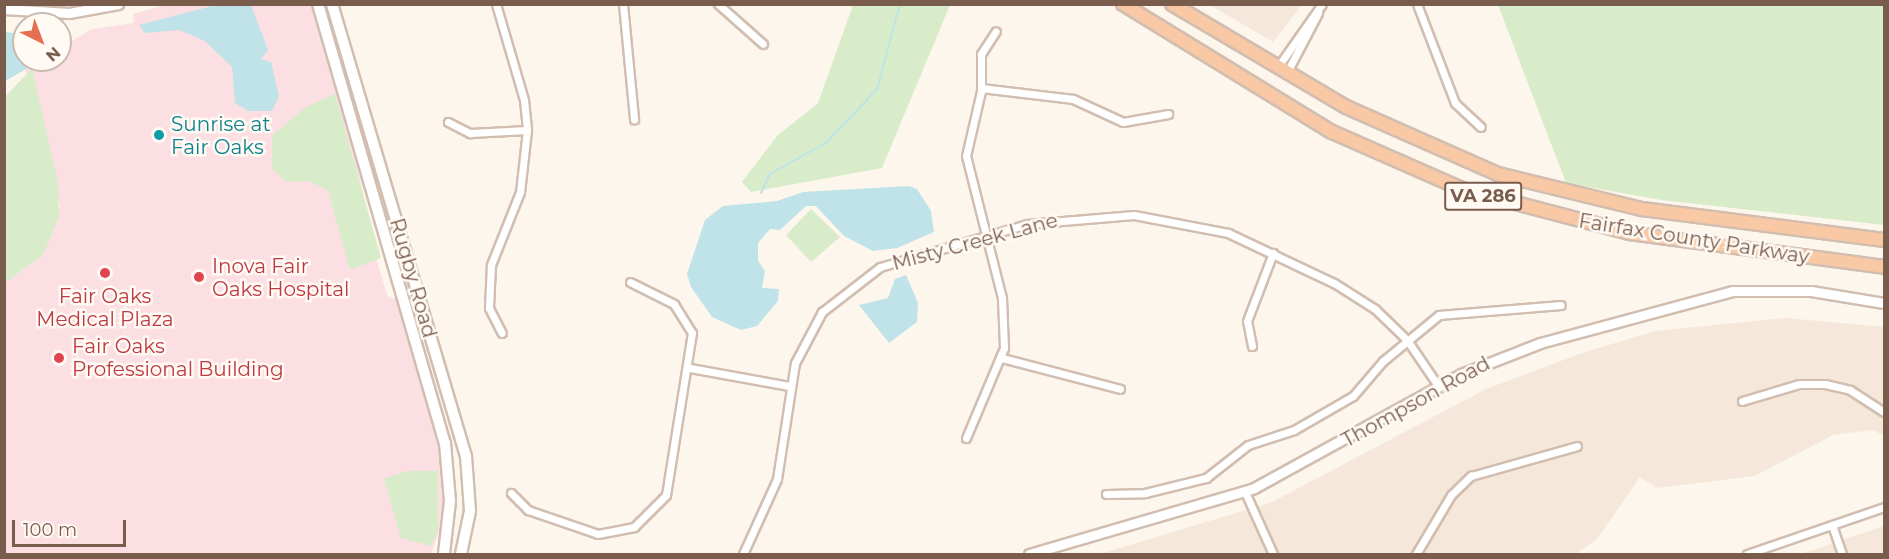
<!DOCTYPE html>
<style>
body{margin:0}
#map{position:relative;width:1889px;height:559px;overflow:hidden;background:#fdf6ec;font-family:Montserrat,sans-serif}
div>[style]{position:absolute}
.residential>*{inset:0;background:#f5e8da}
.medical>*{inset:0;background:#fbdfe3}
.green>*{inset:0;background:#d8ecc9}
.water>*{inset:0;background:#bfe3e8}
.stream>*{height:2px;margin:-1px;padding:0 1px;transform-origin:1px;border-radius:1px;background:#bfe3e8}
.roads{filter:drop-shadow(2px 0 #d1beb0) drop-shadow(-2px 0 #d1beb0) drop-shadow(0 2px #d1beb0) drop-shadow(0 -2px #d1beb0)}
.minor>*{height:7px;margin:-3.5px;padding:0 3.5px;transform-origin:3.5px;border-radius:3.5px;background:#fff}
.tertiary>*{height:9px;margin:-4.5px;padding:0 4.5px;transform-origin:4.5px;border-radius:4.5px;background:#fff}
.secondary>*{height:10px;margin:-5px;padding:0 5px;transform-origin:5px;border-radius:5px;background:#fff}
.trunk>*{height:12px;margin:-6px;padding:0 6px;transform-origin:6px;border-radius:6px;background:#f9c8a4}
.dots>*{width:16px;height:16px;translate:-50% -50%;box-sizing:border-box;border:3px solid #fffaf3;border-radius:50%}
span{translate:-50% -50%;white-space:nowrap;text-align:center;line-height:1.15;-webkit-text-stroke:5px #fffaf3;paint-order:stroke}
.shield-label span{padding:2px 4px;background:#fffaf3;border:2px solid;border-radius:4px;-webkit-text-stroke-width:0}
.shield-label{font-size:18px;color:#7a5c4d;font-weight:700}
.culture-label{font-size:20px;color:#0d838f}
.left{translate:0 -50%;text-align:left}
.street-label{font-size:20px;color:#7a5c4d}
.health-label{font-size:20px;color:#be3a42}
.frame{position:absolute;inset:0;border:6px solid #7a5c4d;pointer-events:none}
.north{position:absolute;left:12px;top:12px;width:60px;height:60px;box-sizing:border-box;background:#fffaf3;border:2px solid #cabbb1;border-radius:50%;rotate:138deg;font-size:16px;font-weight:700;line-height:24px;text-align:center;color:#7a5c4d}
.north::after{content:'';display:block;margin:auto;width:21px;height:27px;background:#e76f51;clip-path:polygon(50% 0,100% 100%,50% 72%,0 100%)}
.scale{position:absolute;left:12px;top:520px;width:114px;height:27px;box-sizing:border-box;border:3px solid #7a5c4d;border-top:0;padding-left:8px;font-size:18px;line-height:21px;white-space:nowrap;color:#7a5c4d;-webkit-text-stroke:4px #fffaf3;paint-order:stroke}
</style>
<div id="map">
<div class="residential">
<i style="clip-path:polygon(1210px 5px,1302px 5px,1273px 42px)"></i>
<i style="clip-path:polygon(1786px 318px,1884px 327px,1884px 436px,1873px 430px,1833px 435px,1755px 476px,1657px 488px,1640px 477px,1597px 539px,1576px 554px,1100px 554px,1272px 502px,1486px 389px,1582px 353px,1655px 331px)"></i>
<i style="clip-path:polygon(1884px 526px,1884px 554px,1801px 554px)"></i>
</div>
<div class="medical">
<i style="clip-path:polygon(164px 5px,311px 5px,359px 174px,377px 261px,387px 295px,396px 300px,442px 459px,446px 513px,431px 554px,5px 554px,5px 283px,43px 255px,60px 207px,25px 68px,35px 60px,60px 60px,61px 40px,72px 41px,92px 29px,134px 23px,133px 14px)"></i>
</div>
<div class="green">
<i style="clip-path:polygon(853px 5px,950px 5px,882px 168px,751px 192px,742px 182px,777px 136px,818px 103px)"></i>
<i style="clip-path:polygon(1498px 5px,1884px 5px,1884px 225px,1661px 200px,1566px 183px)"></i>
<i style="clip-path:polygon(32px 68px,58px 183px,59px 217px,43px 255px,5px 283px,5px 97px)"></i>
<i style="clip-path:polygon(335px 94px,381px 258px,350px 270px,328px 191px,310px 181px,286px 182px,272px 169px,272px 136px,306px 107px)"></i>
<i style="clip-path:polygon(811px 209px,840px 237px,811px 262px,786px 235px)"></i>
<i style="clip-path:polygon(407px 471px,438px 471px,438px 530px,431px 546px,401px 538px,384px 479px)"></i>
</div>
<div class="water">
<i style="clip-path:polygon(216px 5px,251px 5px,268px 50px,261px 59px,271px 62px,279px 96px,272px 111px,248px 111px,235px 103px,232px 67px,205px 41px,179px 30px,145px 33px,139px 25px)"></i>
<i style="clip-path:polygon(4px 32px,24px 34px,24px 60px,42px 60px,5px 81px)"></i>
<i style="clip-path:polygon(909px 186px,917px 189px,931px 211px,934px 232px,897px 248px,873px 251px,844px 236px,816px 206px,806px 206px,780px 230px,770px 229px,758px 243px,758px 261px,765px 271px,762px 288px,779px 289px,778px 301px,757px 326px,741px 330px,712px 317px,691px 287px,687px 274px,705px 220px,723px 206px,777px 201px,803px 192px)"></i>
<i style="clip-path:polygon(906px 275px,918px 303px,917px 322px,889px 343px,859px 305px,888px 298px,895px 279px)"></i>
</div>
<div class="stream">
<i style="left:761px;top:193px;width:21px;rotate:-65deg"></i>
<i style="left:770px;top:174px;width:64px;rotate:-29deg"></i>
<i style="left:826px;top:143px;width:74px;rotate:-46.6deg"></i>
<i style="left:877px;top:89px;width:88px;rotate:-74.9deg"></i>
</div>
<div class="roads">
<div class="minor">
<i style="left:496px;top:4px;width:100px;rotate:73.7deg"></i>
<i style="left:524px;top:100px;width:30px;rotate:84deg"></i>
<i style="left:527px;top:130px;width:62px;rotate:96.4deg"></i>
<i style="left:520px;top:192px;width:79px;rotate:111.7deg"></i>
<i style="left:491px;top:265px;width:43px;rotate:92.7deg"></i>
<i style="left:489px;top:308px;width:28px;rotate:63deg"></i>
<i style="left:623px;top:4px;width:116px;rotate:84.5deg"></i>
<i style="left:718px;top:4px;width:60px;rotate:41.6deg"></i>
<i style="left:1417px;top:4px;width:106px;rotate:69deg"></i>
<i style="left:1455px;top:103px;width:35px;rotate:43deg"></i>
<i style="left:1277px;top:68px;width:78px;rotate:-54.9deg"></i>
<i style="left:1286px;top:74px;width:69px;rotate:-62.3deg"></i>
<i style="left:981px;top:88px;width:93px;rotate:6.8deg"></i>
<i style="left:1073px;top:99px;width:55px;rotate:24.7deg"></i>
<i style="left:1123px;top:122px;width:46px;rotate:-10.1deg"></i>
<i style="left:448px;top:122px;width:25px;rotate:27deg"></i>
<i style="left:470px;top:133px;width:57px;rotate:-3deg"></i>
<i style="left:1252px;top:346px;width:25px;rotate:-101deg"></i>
<i style="left:1247px;top:321px;width:73px;rotate:-69.1deg"></i>
<i style="left:1002px;top:358px;width:122px;rotate:14.7deg"></i>
<i style="left:690px;top:368px;width:101px;rotate:10.3deg"></i>
<i style="left:1742px;top:401px;width:59px;rotate:-16.6deg"></i>
<i style="left:1799px;top:384px;width:26px"></i>
<i style="left:1825px;top:384px;width:26px;rotate:13deg"></i>
<i style="left:1850px;top:390px;width:40px;rotate:32.9deg"></i>
<i style="left:966px;top:438px;width:98px;rotate:-67.1deg"></i>
<i style="left:1004px;top:348px;width:50px;rotate:-92.3deg"></i>
<i style="left:1002px;top:298px;width:146px;rotate:-104.2deg"></i>
<i style="left:966px;top:156px;width:67px;rotate:-77deg"></i>
<i style="left:981px;top:91px;width:37px;rotate:-90deg"></i>
<i style="left:981px;top:54px;width:27px;rotate:-57deg"></i>
<i style="left:1245px;top:492px;width:68px;rotate:65.7deg"></i>
<i style="left:511px;top:493px;width:24px;rotate:45deg"></i>
<i style="left:528px;top:510px;width:74px;rotate:18.9deg"></i>
<i style="left:598px;top:534px;width:37px;rotate:-11deg"></i>
<i style="left:634px;top:527px;width:45px;rotate:-45deg"></i>
<i style="left:666px;top:495px;width:164px;rotate:-80.9deg"></i>
<i style="left:692px;top:333px;width:34px;rotate:-122deg"></i>
<i style="left:674px;top:304px;width:49px;rotate:-153.4deg"></i>
<i style="left:1106px;top:494px;width:39px;rotate:-1deg"></i>
<i style="left:1145px;top:493px;width:63px;rotate:-13.8deg"></i>
<i style="left:1206px;top:478px;width:53px;rotate:-38.2deg"></i>
<i style="left:1248px;top:445px;width:48px;rotate:-18.1deg"></i>
<i style="left:1294px;top:430px;width:68px;rotate:-30deg"></i>
<i style="left:1353px;top:396px;width:46px;rotate:-49.4deg"></i>
<i style="left:1383px;top:361px;width:72px;rotate:-39.4deg"></i>
<i style="left:1439px;top:315px;width:122px;rotate:-4.7deg"></i>
<i style="left:1832px;top:525px;width:31px;rotate:71deg"></i>
<i style="left:743px;top:554px;width:82px;rotate:-65.6deg"></i>
<i style="left:777px;top:479px;width:117px;rotate:-81.2deg"></i>
<i style="left:795px;top:363px;width:58px;rotate:-62.1deg"></i>
<i style="left:822px;top:312px;width:73px;rotate:-37.8deg"></i>
<i style="left:880px;top:267px;width:153px;rotate:-16.3deg"></i>
<i style="left:1027px;top:224px;width:107px;rotate:-4.8deg"></i>
<i style="left:1134px;top:215px;width:96px;rotate:10.8deg"></i>
<i style="left:1228px;top:233px;width:117px;rotate:25.3deg"></i>
<i style="left:1334px;top:283px;width:49px;rotate:32.4deg"></i>
<i style="left:1375px;top:309px;width:45px;rotate:44.1deg"></i>
<i style="left:1407px;top:340px;width:57px;rotate:55.8deg"></i>
<i style="left:1416px;top:554px;width:69px;rotate:-59.3deg"></i>
<i style="left:1451px;top:495px;width:28px;rotate:-44deg"></i>
<i style="left:1471px;top:476px;width:110px;rotate:-15.8deg"></i>
<i style="left:1747px;top:554px;width:145px;rotate:-18.9deg"></i>
</div>
<div class="tertiary">
<i style="left:4px;top:9px;width:65px;rotate:3.5deg"></i>
<i style="left:69px;top:13px;width:50px;rotate:-10.4deg"></i>
<i style="left:1029px;top:554px;width:234px;rotate:-16.3deg"></i>
<i style="left:1254px;top:488px;width:236px;rotate:-28.8deg"></i>
<i style="left:1461px;top:374px;width:85px;rotate:-21.4deg"></i>
<i style="left:1540px;top:343px;width:200px;rotate:-15.1deg"></i>
<i style="left:1733px;top:291px;width:78px"></i>
<i style="left:1811px;top:291px;width:74px;rotate:9.3deg"></i>
</div>
<div class="secondary">
<i style="left:318px;top:4px;width:457px;rotate:73.9deg"></i>
<i style="left:445px;top:443px;width:58px;rotate:85.1deg"></i>
<i style="left:450px;top:501px;width:53px;rotate:96.5deg"></i>
<i style="left:332px;top:4px;width:471px;rotate:73.5deg"></i>
<i style="left:466px;top:456px;width:55px;rotate:85.8deg"></i>
<i style="left:470px;top:511px;width:44px;rotate:101.8deg"></i>
</div>
<div class="trunk">
<i style="left:1123px;top:4px;width:245px;rotate:31.5deg"></i>
<i style="left:1332px;top:132px;width:142px;rotate:23.7deg"></i>
<i style="left:1462px;top:189px;width:174px;rotate:14.7deg"></i>
<i style="left:1630px;top:233px;width:256px;rotate:7.6deg"></i>
<i style="left:1172px;top:4px;width:202px;rotate:30.6deg"></i>
<i style="left:1346px;top:107px;width:166px;rotate:23.8deg"></i>
<i style="left:1498px;top:174px;width:148px;rotate:13.7deg"></i>
<i style="left:1642px;top:209px;width:244px;rotate:7.3deg"></i>
</div>
</div>
<div class="dots">
<i style="left:159px;top:135px;background:#0f9aa8"></i>
<i style="left:105px;top:273px;background:#e0444e"></i>
<i style="left:199px;top:277px;background:#e0444e"></i>
<i style="left:59px;top:358px;background:#e0444e"></i>
</div>
<div class="shield-label">
<span style="left:1483px;top:196px">VA 286</span>
</div>
<div class="culture-label">
<span class="left" style="left:171px;top:136px">Sunrise at<br>Fair Oaks</span>
</div>
<div class="street-label">
<span style="left:1694px;top:239px;rotate:9deg">Fairfax County Parkway</span>
<span style="left:975px;top:242px;rotate:-15deg">Misty Creek Lane</span>
<span style="left:413px;top:278px;rotate:74deg">Rugby Road</span>
<span style="left:1416px;top:402px;rotate:-29deg">Thompson Road</span>
</div>
<div class="health-label">
<span class="left" style="left:212px;top:278px">Inova Fair<br>Oaks Hospital</span>
<span style="left:105px;top:308px">Fair Oaks<br>Medical Plaza</span>
<span class="left" style="left:72px;top:358px">Fair Oaks<br>Professional Building</span>
</div>
<div class="frame"></div>
<div class="north">N</div>
<div class="scale">100 m</div>
</div>
